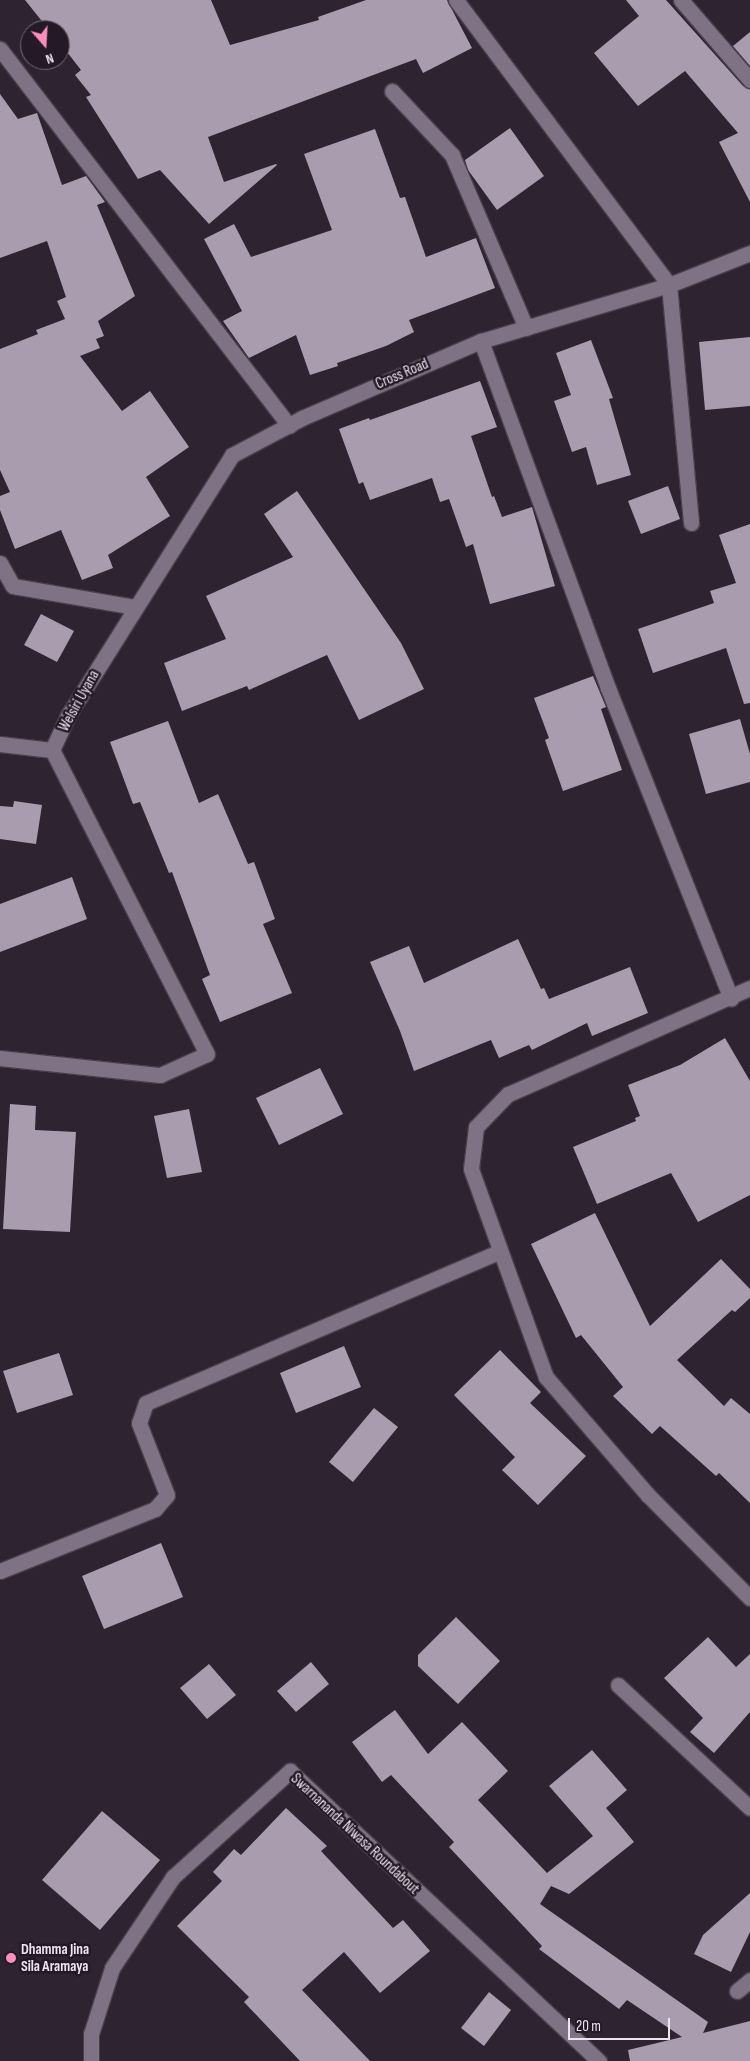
<!DOCTYPE html>
<style>
body{margin:0}
#map{position:relative;width:750px;height:2061px;overflow:hidden;background:#2d2331;font-family:"Sofia Sans Condensed",sans-serif}
div>[style]{position:absolute}
.building>*{inset:0;background:#aa9caf}
.roads{filter:drop-shadow(1px 0 #49404c) drop-shadow(-1px 0 #49404c) drop-shadow(0 1px #49404c) drop-shadow(0 -1px #49404c)}
.minor>*{height:15px;margin:-7.5px;padding:0 7.5px;transform-origin:7.5px;border-radius:7.5px;background:#7f7284}
.dots>*{width:14px;height:14px;translate:-50% -50%;box-sizing:border-box;border:2px solid #241927;border-radius:50%}
span{translate:-50% -50%;white-space:nowrap;text-align:center;line-height:1.15;-webkit-text-stroke:5px #241927;paint-order:stroke}
.street-label{font-size:15px;color:#ece5ef}
.poi-label{font-size:15px;color:#ece5ef;font-weight:700}
.left{translate:0 -50%;text-align:left}
.north{position:absolute;left:20px;top:20px;width:50px;height:50px;box-sizing:border-box;background:#241927;border:1px solid #746b77;border-radius:50%;rotate:161deg;font-size:14px;font-weight:700;line-height:20px;text-align:center;color:#ece5ef}
.north::after{content:'';display:block;margin:auto;width:18px;height:22px;background:#fd8ec0;clip-path:polygon(50% 0,100% 100%,50% 72%,0 100%)}
.scale{position:absolute;left:568px;top:2018px;width:102px;height:22px;box-sizing:border-box;border:2px solid #ece5ef;border-top:0;padding-left:6px;font-size:15px;line-height:18px;white-space:nowrap;color:#ece5ef;-webkit-text-stroke:4px #241927;paint-order:stroke}
</style>
<div id="map">
<div class="building">
<i style="clip-path:polygon(25px 0,211px 0,230px 45px,319px 20px,318px 17px,366px 0,447px 0,472px 48px,423px 73px,416px 59px,208px 137px,224px 182px,276px 164px,277px 165px,209px 224px,160px 170px,138px 179px,86px 97px,91px 95px,75px 75px,81px 70px,60px 43px,60px 30px,49px 30px)"></i>
<i style="clip-path:polygon(626px 0,666px 0,743px 86px,750px 89px,750px 202px,719px 142px,738px 133px,685px 71px,638px 106px,594px 53px,639px 16px)"></i>
<i style="clip-path:polygon(750px 32px,750px 66px,733px 46px)"></i>
<i style="clip-path:polygon(0 94px,18px 119px,37px 113px,62px 185px,86px 176px,105px 202px,97px 205px,135px 296px,98px 321px,104px 336px,96px 339px,100px 348px,80px 356px,122px 411px,150px 391px,189px 447px,146px 477px,170px 516px,108px 555px,113px 568px,82px 580px,61px 530px,15px 549px,0 510px,0 496px,10px 492px,0 470px,0 349px,38px 334px,36px 330px,65px 319px,57px 301px,66px 297px,47px 241px,0 258px)"></i>
<i style="clip-path:polygon(510px 128px,544px 176px,497px 210px,468px 170px,465px 160px)"></i>
<i style="clip-path:polygon(375px 129px,400px 198px,405px 197px,426px 257px,476px 238px,495px 288px,409px 320px,414px 332px,386px 346px,337px 363px,338px 366px,310px 375px,296px 335px,249px 358px,223px 321px,242px 311px,204px 239px,234px 224px,251px 257px,332px 230px,304px 154px)"></i>
<i style="clip-path:polygon(750px 337px,750px 406px,705px 410px,699px 342px)"></i>
<i style="clip-path:polygon(591px 340px,613px 398px,609px 399px,631px 475px,597px 485px,586px 447px,572px 452px,554px 401px,571px 395px,556px 353px)"></i>
<i style="clip-path:polygon(480px 381px,497px 427px,471px 436px,492px 497px,494px 496px,502px 517px,532px 507px,555px 586px,490px 604px,473px 544px,466px 547px,449px 499px,440px 502px,432px 478px,370px 500px,363px 482px,359px 484px,339px 429px,369px 418px,370px 420px)"></i>
<i style="clip-path:polygon(668px 486px,680px 519px,641px 534px,628px 501px)"></i>
<i style="clip-path:polygon(297px 491px,401px 643px,424px 689px,359px 720px,327px 655px,249px 690px,247px 686px,182px 711px,164px 663px,226px 639px,206px 596px,293px 557px,264px 514px)"></i>
<i style="clip-path:polygon(750px 524px,750px 703px,744px 704px,726px 648px,653px 673px,638px 629px,714px 603px,710px 591px,736px 583px,719px 535px)"></i>
<i style="clip-path:polygon(41px 614px,74px 631px,57px 662px,24px 645px)"></i>
<i style="clip-path:polygon(593px 676px,606px 707px,601px 709px,622px 770px,563px 791px,545px 740px,549px 738px,534px 698px)"></i>
<i style="clip-path:polygon(740px 719px,750px 754px,750px 782px,706px 794px,689px 734px)"></i>
<i style="clip-path:polygon(168px 721px,199px 803px,218px 794px,248px 864px,254px 862px,275px 919px,263px 924px,292px 993px,220px 1022px,202px 979px,210px 975px,172px 872px,169px 873px,140px 802px,133px 804px,110px 742px)"></i>
<i style="clip-path:polygon(14px 801px,42px 805px,36px 844px,0 839px,0 806px,13px 807px)"></i>
<i style="clip-path:polygon(72px 877px,87px 919px,0 952px,0 904px)"></i>
<i style="clip-path:polygon(518px 939px,541px 989px,544px 988px,549px 999px,630px 967px,648px 1013px,592px 1036px,587px 1023px,532px 1050px,529px 1045px,499px 1058px,491px 1040px,414px 1071px,400px 1031px,370px 962px,409px 946px,424px 983px)"></i>
<i style="clip-path:polygon(725px 1038px,750px 1081px,750px 1195px,698px 1222px,671px 1173px,597px 1204px,573px 1147px,636px 1121px,635px 1118px,640px 1116px,628px 1085px,680px 1065px)"></i>
<i style="clip-path:polygon(320px 1068px,343px 1114px,279px 1145px,256px 1098px)"></i>
<i style="clip-path:polygon(10px 1104px,36px 1106px,35px 1130px,76px 1132px,70px 1232px,3px 1229px)"></i>
<i style="clip-path:polygon(189px 1109px,202px 1172px,167px 1178px,154px 1116px)"></i>
<i style="clip-path:polygon(595px 1213px,650px 1326px,721px 1259px,750px 1289px,750px 1298px,735px 1312px,732px 1310px,677px 1360px,724px 1406px,731px 1398px,750px 1414px,750px 1503px,719px 1473px,716px 1476px,660px 1426px,652px 1434px,613px 1396px,623px 1387px,581px 1335px,576px 1338px,531px 1244px)"></i>
<i style="clip-path:polygon(344px 1346px,361px 1387px,296px 1413px,280px 1373px)"></i>
<i style="clip-path:polygon(500px 1350px,541px 1392px,530px 1403px,586px 1456px,538px 1505px,502px 1470px,515px 1457px,454px 1395px)"></i>
<i style="clip-path:polygon(59px 1353px,73px 1395px,17px 1413px,3px 1371px)"></i>
<i style="clip-path:polygon(374px 1408px,398px 1427px,353px 1482px,329px 1462px)"></i>
<i style="clip-path:polygon(161px 1543px,183px 1597px,104px 1629px,82px 1576px)"></i>
<i style="clip-path:polygon(456px 1617px,500px 1661px,458px 1704px,418px 1666px,418px 1655px)"></i>
<i style="clip-path:polygon(708px 1637px,736px 1667px,750px 1654px,750px 1712px,714px 1753px,690px 1732px,703px 1718px,664px 1678px)"></i>
<i style="clip-path:polygon(311px 1662px,329px 1684px,296px 1712px,277px 1691px)"></i>
<i style="clip-path:polygon(209px 1664px,236px 1695px,207px 1719px,180px 1688px)"></i>
<i style="clip-path:polygon(395px 1710px,428px 1754px,462px 1722px,508px 1771px,478px 1800px,547px 1873px,593px 1836px,549px 1786px,592px 1750px,627px 1790px,606px 1808px,634px 1842px,569px 1894px,551px 1886px,540px 1904px,708px 2022px,703px 2033px,750px 2021px,750px 2061px,630px 2061px,628px 2050px,682px 2037px,627px 2000px,619px 2009px,539px 1949px,542px 1946px,449px 1847px,454px 1842px,391px 1775px,382px 1782px,352px 1742px)"></i>
<i style="clip-path:polygon(286px 1808px,327px 1846px,321px 1851px,393px 1928px,403px 1920px,430px 1951px,380px 1993px,344px 1952px,302px 1990px,370px 2061px,300px 2061px,244px 2002px,249px 1997px,177px 1926px,222px 1881px,213px 1872px,234px 1849px,241px 1855px)"></i>
<i style="clip-path:polygon(102px 1811px,160px 1860px,100px 1930px,42px 1880px)"></i>
<i style="clip-path:polygon(750px 1893px,750px 1932px,731px 1972px,694px 1954px,703px 1935px)"></i>
<i style="clip-path:polygon(489px 1992px,511px 2010px,484px 2046px,461px 2028px)"></i>
</div>
<div class="roads">
<div class="minor">
<i style="left:456px;top:0;width:356px;rotate:53.2deg"></i>
<i style="left:669px;top:285px;width:239px;rotate:84.7deg"></i>
<i style="left:681px;top:0;width:106px;rotate:49.2deg"></i>
<i style="left:0;top:49px;width:475px;rotate:52.5deg"></i>
<i style="left:392px;top:91px;width:88px;rotate:46.8deg"></i>
<i style="left:452px;top:155px;width:188px;rotate:66.8deg"></i>
<i style="left:481px;top:341px;width:370px;rotate:69.9deg"></i>
<i style="left:608px;top:688px;width:334px;rotate:68.4deg"></i>
<i style="left:0;top:563px;width:26px;rotate:61deg"></i>
<i style="left:13px;top:586px;width:123px;rotate:9.8deg"></i>
<i style="left:0;top:744px;width:52px;rotate:6.6deg"></i>
<i style="left:52px;top:750px;width:40px;rotate:-65deg"></i>
<i style="left:69px;top:714px;width:306px;rotate:-57.8deg"></i>
<i style="left:232px;top:455px;width:79px;rotate:-27.9deg"></i>
<i style="left:302px;top:418px;width:195px;rotate:-23.3deg"></i>
<i style="left:481px;top:341px;width:196px;rotate:-16.6deg"></i>
<i style="left:669px;top:285px;width:87px;rotate:-21.6deg"></i>
<i style="left:750px;top:988px;width:264px;rotate:156.3deg"></i>
<i style="left:508px;top:1094px;width:46px;rotate:134.1deg"></i>
<i style="left:476px;top:1127px;width:42px;rotate:96.8deg"></i>
<i style="left:471px;top:1169px;width:221px;rotate:70.2deg"></i>
<i style="left:546px;top:1377px;width:156px;rotate:49.2deg"></i>
<i style="left:648px;top:1495px;width:145px;rotate:45.3deg"></i>
<i style="left:0;top:1058px;width:161px;rotate:6.1deg"></i>
<i style="left:160px;top:1075px;width:51px;rotate:-24.1deg"></i>
<i style="left:207px;top:1054px;width:341px;rotate:-117deg"></i>
<i style="left:0;top:1571px;width:167px;rotate:-21.8deg"></i>
<i style="left:155px;top:1509px;width:18px;rotate:-49deg"></i>
<i style="left:167px;top:1495px;width:77px;rotate:-111.3deg"></i>
<i style="left:139px;top:1423px;width:21px;rotate:-71deg"></i>
<i style="left:146px;top:1403px;width:385px;rotate:-23.2deg"></i>
<i style="left:618px;top:1685px;width:180px;rotate:43deg"></i>
<i style="left:737px;top:1991px;width:17px;rotate:-40deg"></i>
<i style="left:91px;top:2061px;width:27px;rotate:-90deg"></i>
<i style="left:91px;top:2034px;width:69px;rotate:-72.3deg"></i>
<i style="left:112px;top:1968px;width:110px;rotate:-56.2deg"></i>
<i style="left:173px;top:1877px;width:158px;rotate:-42.2deg"></i>
<i style="left:290px;top:1771px;width:424px;rotate:43.2deg"></i>
</div>
</div>
<div class="dots">
<i style="left:11px;top:1958px;background:#fd8ec0"></i>
</div>
<div class="street-label">
<span style="left:402px;top:374px;rotate:-23deg">Cross Road</span>
<span style="left:79px;top:701px;rotate:-61deg">Welsiri Uyana</span>
<span style="left:355px;top:1834px;rotate:43deg">Swarnananda Niwasa Roundabout</span>
</div>
<div class="poi-label">
<span class="left" style="left:21px;top:1958px">Dhamma Jina<br>Sila Aramaya</span>
</div>
<div class="north">N</div>
<div class="scale">20 m</div>
</div>
